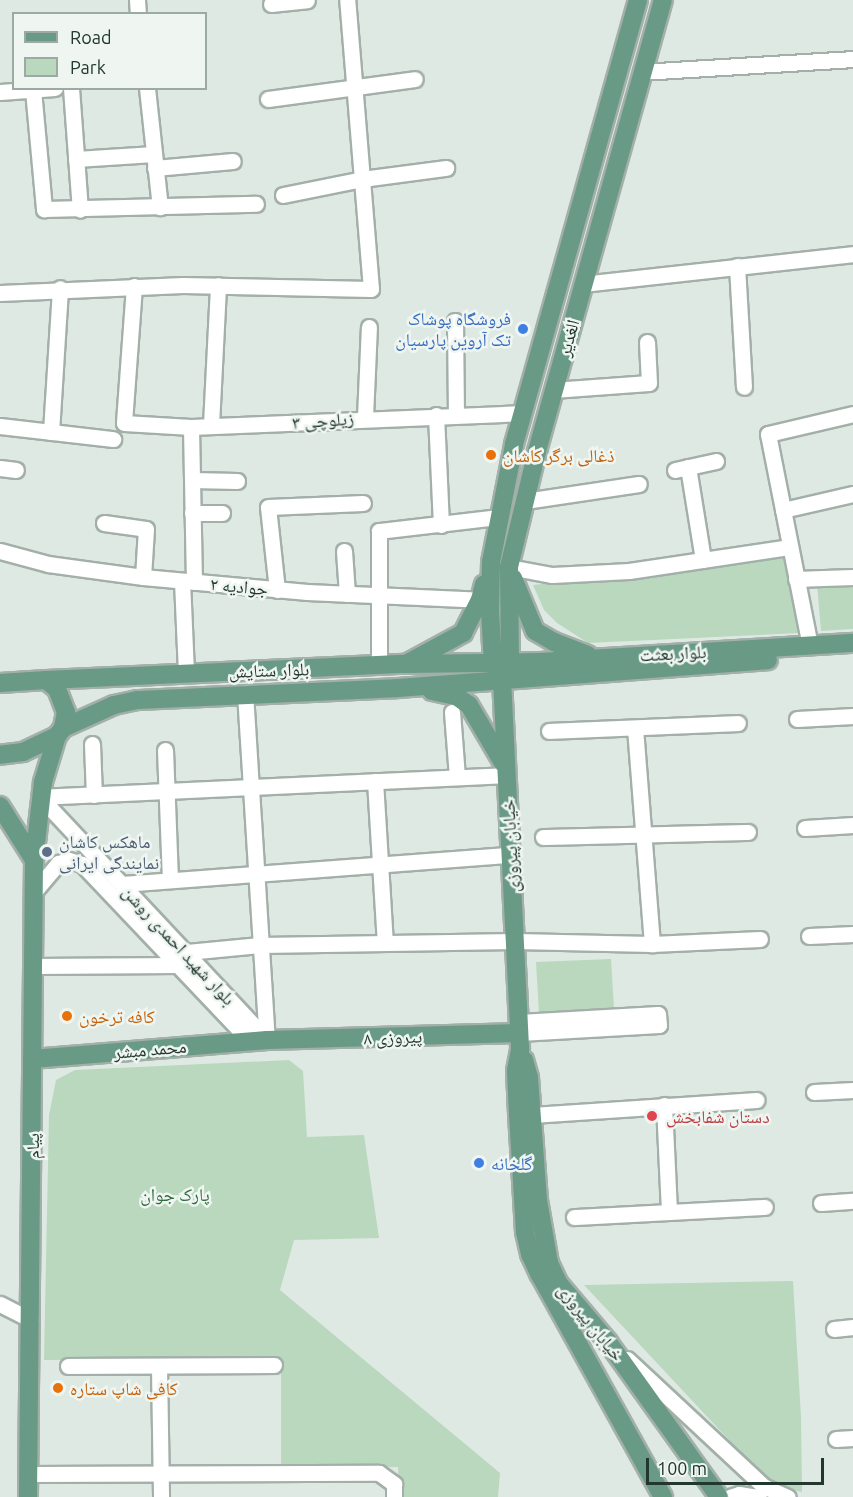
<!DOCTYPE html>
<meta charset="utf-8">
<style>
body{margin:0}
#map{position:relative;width:853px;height:1497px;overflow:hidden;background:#dfe9e3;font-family:Ubuntu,"Noto Naskh Arabic",sans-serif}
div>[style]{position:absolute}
.green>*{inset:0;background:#bad8bd}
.roads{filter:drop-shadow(2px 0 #a3b0a9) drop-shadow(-2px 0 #a3b0a9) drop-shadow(0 2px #a3b0a9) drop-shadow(0 -2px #a3b0a9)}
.minor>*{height:15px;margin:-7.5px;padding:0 7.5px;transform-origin:7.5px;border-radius:7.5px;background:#fff}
.major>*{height:18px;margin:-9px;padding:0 9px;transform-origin:9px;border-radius:9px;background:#689a85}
.dots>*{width:16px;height:16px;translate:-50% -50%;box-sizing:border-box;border:3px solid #eff6f2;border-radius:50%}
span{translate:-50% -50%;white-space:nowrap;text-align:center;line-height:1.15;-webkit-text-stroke:5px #eff6f2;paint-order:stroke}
.shop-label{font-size:18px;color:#366cbe}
.right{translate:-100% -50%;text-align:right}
.left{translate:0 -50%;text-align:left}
.street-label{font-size:18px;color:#22372e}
.food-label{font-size:18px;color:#c56008}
.service-label{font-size:18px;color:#4e5e75}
.health-label{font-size:18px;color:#be3a42}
.park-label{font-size:18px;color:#316a3e}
.legend{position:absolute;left:12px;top:12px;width:195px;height:78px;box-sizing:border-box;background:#eff6f2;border:2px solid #9daaa4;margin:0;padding:8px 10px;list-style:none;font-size:18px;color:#22372e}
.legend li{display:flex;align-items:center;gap:12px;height:30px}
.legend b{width:30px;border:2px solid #9daaa4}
.scale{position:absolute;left:646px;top:1458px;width:178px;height:27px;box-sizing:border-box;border:3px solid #22372e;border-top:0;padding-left:8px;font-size:18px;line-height:21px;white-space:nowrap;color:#22372e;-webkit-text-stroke:4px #eff6f2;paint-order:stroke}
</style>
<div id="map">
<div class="green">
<i style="clip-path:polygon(784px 557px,799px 633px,588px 643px,557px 623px,544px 610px,533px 585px)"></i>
<i style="clip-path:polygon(853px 583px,853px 629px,821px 631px,817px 584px)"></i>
<i style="clip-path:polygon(611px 959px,614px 1009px,539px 1013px,536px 962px)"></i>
<i style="clip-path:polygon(289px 1060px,303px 1071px,307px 1137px,364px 1135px,379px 1238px,294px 1240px,280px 1290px,500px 1473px,498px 1497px,399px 1497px,398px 1467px,281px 1469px,281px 1358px,44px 1360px,49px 1115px,56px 1080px,75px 1070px)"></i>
<i style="clip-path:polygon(793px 1281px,801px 1417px,802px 1492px,771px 1485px,584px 1285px)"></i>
</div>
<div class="roads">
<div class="minor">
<i style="left:137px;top:0;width:14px;rotate:86deg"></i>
<i style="left:271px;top:4px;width:36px;rotate:-6deg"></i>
<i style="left:641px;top:72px;width:212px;rotate:-3.5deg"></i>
<i style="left:71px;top:88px;width:122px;rotate:85.8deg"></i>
<i style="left:147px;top:88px;width:120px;rotate:83.8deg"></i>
<i style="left:33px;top:90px;width:120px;rotate:84.7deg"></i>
<i style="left:44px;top:209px;width:212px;rotate:-1.4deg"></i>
<i style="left:0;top:92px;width:55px;rotate:-4.2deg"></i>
<i style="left:268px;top:99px;width:148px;rotate:-7.7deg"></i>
<i style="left:76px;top:159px;width:78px;rotate:-3.7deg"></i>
<i style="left:155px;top:168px;width:78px;rotate:-5.1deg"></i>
<i style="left:283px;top:195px;width:81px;rotate:-11.4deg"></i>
<i style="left:362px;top:179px;width:85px;rotate:-7.5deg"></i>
<i style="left:737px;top:266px;width:121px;rotate:86.7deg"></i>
<i style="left:583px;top:284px;width:272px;rotate:-6.3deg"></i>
<i style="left:134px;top:286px;width:137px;rotate:94.2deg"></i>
<i style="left:124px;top:423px;width:67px;rotate:3.4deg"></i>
<i style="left:191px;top:427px;width:332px;rotate:-2.4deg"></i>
<i style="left:0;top:293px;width:183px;rotate:-2.5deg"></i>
<i style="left:183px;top:285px;width:188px;rotate:1.2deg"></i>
<i style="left:371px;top:289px;width:290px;rotate:-94.7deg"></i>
<i style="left:455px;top:321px;width:94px;rotate:89.4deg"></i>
<i style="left:553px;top:390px;width:96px;rotate:-4.2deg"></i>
<i style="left:649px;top:383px;width:41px;rotate:-92.8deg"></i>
<i style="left:436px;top:415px;width:110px;rotate:87.4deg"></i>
<i style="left:365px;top:417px;width:90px;rotate:-87.5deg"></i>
<i style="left:211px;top:425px;width:140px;rotate:-87.1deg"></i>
<i style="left:0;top:426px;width:114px;rotate:6.6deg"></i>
<i style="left:191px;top:427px;width:155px;rotate:88.9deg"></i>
<i style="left:51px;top:432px;width:144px;rotate:-86.4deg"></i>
<i style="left:688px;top:467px;width:94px;rotate:80.8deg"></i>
<i style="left:0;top:468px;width:16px;rotate:7deg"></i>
<i style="left:675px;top:470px;width:42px;rotate:-12.4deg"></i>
<i style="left:192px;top:480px;width:45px;rotate:1.3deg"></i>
<i style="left:525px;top:501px;width:115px;rotate:-8.5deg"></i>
<i style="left:783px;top:510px;width:72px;rotate:-12.9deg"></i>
<i style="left:192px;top:513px;width:30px"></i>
<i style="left:104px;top:523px;width:42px;rotate:8.1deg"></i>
<i style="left:146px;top:529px;width:48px;rotate:93.6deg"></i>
<i style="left:0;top:551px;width:50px;rotate:15.2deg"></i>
<i style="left:48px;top:564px;width:96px;rotate:7.8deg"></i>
<i style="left:143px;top:577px;width:165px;rotate:5.2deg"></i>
<i style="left:307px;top:592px;width:173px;rotate:2.6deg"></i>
<i style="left:344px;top:551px;width:43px;rotate:86deg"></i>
<i style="left:509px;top:567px;width:44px;rotate:10.5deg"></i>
<i style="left:552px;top:575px;width:77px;rotate:-3deg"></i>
<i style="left:629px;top:571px;width:163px;rotate:-8.5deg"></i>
<i style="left:796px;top:579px;width:57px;rotate:-2deg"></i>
<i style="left:182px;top:581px;width:93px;rotate:87.5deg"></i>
<i style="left:277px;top:590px;width:83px;rotate:-96.2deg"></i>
<i style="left:268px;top:507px;width:95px;rotate:-2.4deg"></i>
<i style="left:810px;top:646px;width:216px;rotate:-101.2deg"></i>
<i style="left:768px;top:434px;width:87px;rotate:-13.2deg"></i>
<i style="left:379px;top:665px;width:134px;rotate:-90deg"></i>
<i style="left:379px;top:531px;width:120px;rotate:-6.7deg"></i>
<i style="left:245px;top:693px;width:348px;rotate:86.4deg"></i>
<i style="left:452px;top:712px;width:65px;rotate:85.6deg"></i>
<i style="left:797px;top:719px;width:56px;rotate:-3.1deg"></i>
<i style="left:635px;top:728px;width:217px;rotate:85.5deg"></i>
<i style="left:549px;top:731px;width:189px;rotate:-2.4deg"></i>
<i style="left:92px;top:744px;width:51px;rotate:87.8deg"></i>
<i style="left:165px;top:750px;width:129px;rotate:87.8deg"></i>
<i style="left:375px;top:781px;width:162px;rotate:86.5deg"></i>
<i style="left:40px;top:797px;width:467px;rotate:-2.7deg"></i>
<i style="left:40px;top:797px;width:333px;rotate:46.9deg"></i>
<i style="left:805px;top:828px;width:48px;rotate:-3.6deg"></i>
<i style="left:543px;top:837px;width:205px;rotate:-1.4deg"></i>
<i style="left:122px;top:884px;width:389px;rotate:-4.3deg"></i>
<i style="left:34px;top:892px;width:38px;rotate:-50deg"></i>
<i style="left:58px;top:863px;width:11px;rotate:-15deg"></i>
<i style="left:69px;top:860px;width:14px;rotate:17deg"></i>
<i style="left:82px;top:864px;width:244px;rotate:46.5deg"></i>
<i style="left:809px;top:936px;width:44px;rotate:-2.6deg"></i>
<i style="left:187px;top:952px;width:73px;rotate:-5.5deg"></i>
<i style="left:260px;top:945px;width:255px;rotate:-0.9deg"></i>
<i style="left:515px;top:941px;width:137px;rotate:1.3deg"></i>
<i style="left:652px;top:944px;width:108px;rotate:-2.7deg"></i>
<i style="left:33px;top:966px;width:145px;rotate:-0.4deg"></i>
<i style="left:519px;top:1022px;width:139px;rotate:-3.3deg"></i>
<i style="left:658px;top:1014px;width:11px;rotate:85deg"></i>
<i style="left:659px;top:1025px;width:140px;rotate:176.7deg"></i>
<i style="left:814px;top:1092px;width:39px;rotate:-3deg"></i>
<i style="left:664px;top:1105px;width:107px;rotate:87.3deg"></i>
<i style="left:532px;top:1115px;width:225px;rotate:-3.8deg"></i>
<i style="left:821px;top:1203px;width:32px;rotate:-4deg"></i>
<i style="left:574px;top:1217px;width:191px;rotate:-3deg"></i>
<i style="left:0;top:1304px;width:34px;rotate:27deg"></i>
<i style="left:834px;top:1329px;width:19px;rotate:-6deg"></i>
<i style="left:627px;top:1359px;width:186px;rotate:43deg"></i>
<i style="left:763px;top:1486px;width:27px;rotate:24deg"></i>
<i style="left:68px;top:1366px;width:206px;rotate:-0.3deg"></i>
<i style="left:159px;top:1367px;width:130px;rotate:89.1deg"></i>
<i style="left:836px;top:1439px;width:17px;rotate:-3deg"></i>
<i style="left:29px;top:1474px;width:350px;rotate:-0.2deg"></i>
<i style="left:379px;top:1473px;width:19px;rotate:36deg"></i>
<i style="left:394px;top:1484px;width:13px;rotate:90deg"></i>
<i style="left:730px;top:1497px;width:9px;rotate:-18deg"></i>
<i style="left:739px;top:1494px;width:20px;rotate:9deg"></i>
</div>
<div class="major">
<i style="left:638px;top:0;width:462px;rotate:105.6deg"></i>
<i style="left:514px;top:445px;width:119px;rotate:101.1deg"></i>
<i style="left:491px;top:562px;width:49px;rotate:91.2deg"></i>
<i style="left:490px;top:611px;width:52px;rotate:86.7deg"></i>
<i style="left:493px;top:663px;width:18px;rotate:61deg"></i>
<i style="left:502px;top:679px;width:371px;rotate:87.2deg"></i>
<i style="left:520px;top:1050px;width:21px;rotate:101deg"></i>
<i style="left:516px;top:1071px;width:43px;rotate:87.3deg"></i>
<i style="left:518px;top:1114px;width:118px;rotate:86.6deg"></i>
<i style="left:525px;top:1232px;width:23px;rotate:77deg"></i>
<i style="left:530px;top:1254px;width:23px;rotate:65deg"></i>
<i style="left:540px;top:1275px;width:254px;rotate:61deg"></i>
<i style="left:513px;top:578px;width:57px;rotate:67.5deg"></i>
<i style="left:535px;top:631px;width:22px;rotate:30deg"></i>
<i style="left:554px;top:642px;width:36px;rotate:21deg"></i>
<i style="left:408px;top:663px;width:63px;rotate:-28.6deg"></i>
<i style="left:463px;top:633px;width:37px;rotate:-63deg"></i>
<i style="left:480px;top:600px;width:16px;rotate:-76deg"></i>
<i style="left:506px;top:672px;width:10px;rotate:-66deg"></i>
<i style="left:510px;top:663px;width:96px;rotate:-90.6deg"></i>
<i style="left:509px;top:567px;width:119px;rotate:-76.4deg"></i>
<i style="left:537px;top:451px;width:468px;rotate:-74.4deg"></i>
<i style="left:46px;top:680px;width:359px;rotate:-2.6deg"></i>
<i style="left:405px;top:664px;width:136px;rotate:-0.8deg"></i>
<i style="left:541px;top:662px;width:313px;rotate:-3.5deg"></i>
<i style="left:0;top:683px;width:46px;rotate:-3.7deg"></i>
<i style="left:46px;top:680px;width:14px;rotate:39deg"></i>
<i style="left:57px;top:689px;width:25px;rotate:69deg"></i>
<i style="left:66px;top:712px;width:16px;rotate:101deg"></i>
<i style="left:63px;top:728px;width:10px;rotate:127deg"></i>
<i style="left:57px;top:736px;width:38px;rotate:155deg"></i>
<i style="left:23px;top:752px;width:23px;rotate:173deg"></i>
<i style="left:432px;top:691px;width:25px;rotate:12deg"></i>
<i style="left:456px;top:696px;width:16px;rotate:35deg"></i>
<i style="left:469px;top:705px;width:67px;rotate:59.6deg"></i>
<i style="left:63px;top:728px;width:56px;rotate:-24.3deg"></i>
<i style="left:114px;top:705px;width:24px;rotate:-12deg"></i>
<i style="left:137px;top:700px;width:260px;rotate:-2.6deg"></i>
<i style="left:397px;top:688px;width:372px;rotate:-4.3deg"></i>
<i style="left:0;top:806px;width:64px;rotate:57.8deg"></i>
<i style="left:32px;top:1059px;width:236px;rotate:-4.6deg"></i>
<i style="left:267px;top:1040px;width:252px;rotate:-1.6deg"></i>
<i style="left:524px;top:1060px;width:19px;rotate:74deg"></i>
<i style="left:529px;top:1078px;width:122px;rotate:85.8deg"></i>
<i style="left:538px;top:1200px;width:64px;rotate:80.1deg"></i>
<i style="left:549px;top:1263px;width:23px;rotate:65deg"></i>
<i style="left:559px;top:1284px;width:76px;rotate:49.8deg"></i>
<i style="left:608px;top:1342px;width:191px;rotate:54.4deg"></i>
<i style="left:28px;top:1497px;width:637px;rotate:-89.46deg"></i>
<i style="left:34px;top:860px;width:79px;rotate:-83.4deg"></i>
<i style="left:43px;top:782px;width:48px;rotate:-73.1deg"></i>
</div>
</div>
<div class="dots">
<i style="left:523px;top:329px;background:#3f7fe0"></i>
<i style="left:491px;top:455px;background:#e8710a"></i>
<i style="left:47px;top:852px;background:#5c6f8a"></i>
<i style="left:67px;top:1016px;background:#e8710a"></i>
<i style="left:652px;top:1116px;background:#e0444e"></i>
<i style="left:479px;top:1163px;background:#3f7fe0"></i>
<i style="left:58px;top:1388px;background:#e8710a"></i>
</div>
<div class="shop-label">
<span class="right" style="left:511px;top:329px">فروشگاه پوشاک<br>تک آروین پارسیان</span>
<span class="left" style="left:491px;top:1163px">گلخانه</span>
</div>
<div class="street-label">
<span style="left:568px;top:338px;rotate:-75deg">الغدیر</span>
<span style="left:323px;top:420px;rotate:-4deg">زیلوچی ۳</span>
<span style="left:239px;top:586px;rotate:5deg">جوادیه ۲</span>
<span style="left:673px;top:653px;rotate:-3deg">بلوار بعثت</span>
<span style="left:269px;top:670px;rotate:-2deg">بلوار ستایش</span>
<span style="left:510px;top:846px;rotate:-93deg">خیابان پیروزی</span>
<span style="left:179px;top:945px;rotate:47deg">بلوار شهید احمدی روشن</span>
<span style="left:393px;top:1037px;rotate:-2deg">پیروزی ۸</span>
<span style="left:150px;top:1049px;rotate:-5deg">محمد مبشر</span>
<span style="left:32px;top:1146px;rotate:-90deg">پیام</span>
<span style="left:591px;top:1322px;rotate:51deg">خیابان پیروزی</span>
</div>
<div class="food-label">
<span class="left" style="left:503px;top:455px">ذغالی برگر کاشان</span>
<span class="left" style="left:79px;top:1016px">کافه ترخون</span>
<span class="left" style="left:70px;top:1388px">کافی شاپ ستاره</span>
</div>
<div class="service-label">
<span class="left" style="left:59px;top:852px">ماهکس کاشان<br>نمایندگی ایرانی</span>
</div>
<div class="health-label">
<span class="left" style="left:666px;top:1116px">دستان شفابخش</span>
</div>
<div class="park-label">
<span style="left:175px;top:1194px">پارک جوان</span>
</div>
<ul class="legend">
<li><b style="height:8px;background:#689a85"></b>Road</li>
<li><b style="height:16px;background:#bad8bd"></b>Park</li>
</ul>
<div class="scale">100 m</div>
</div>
